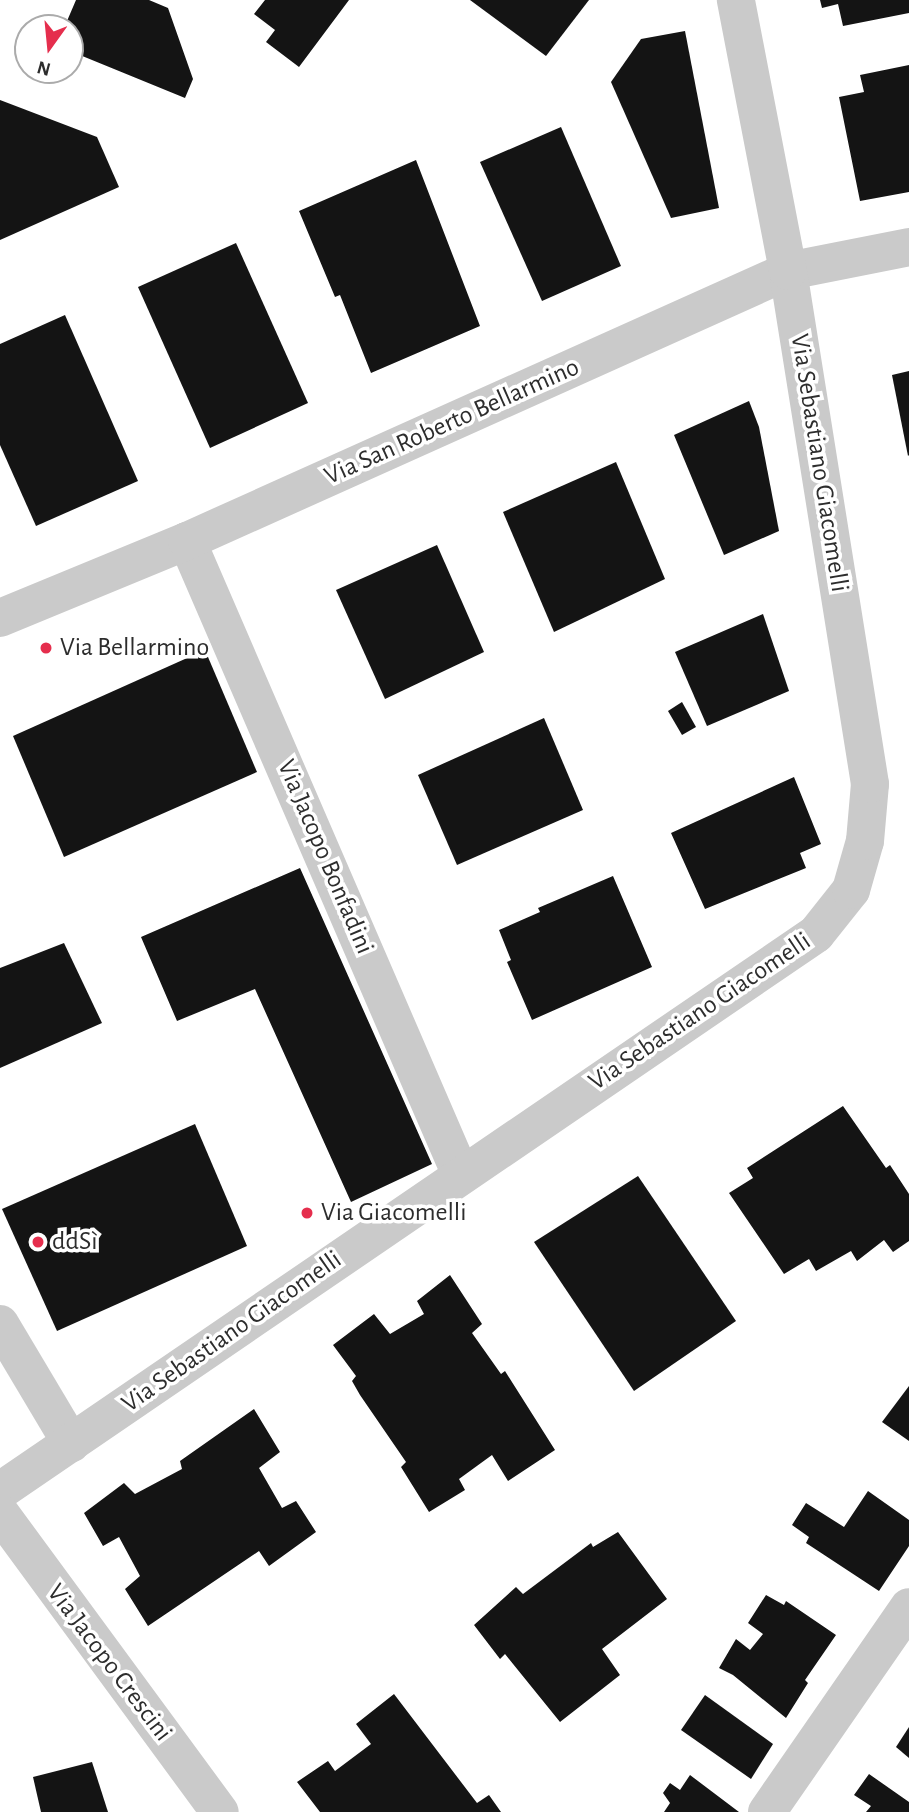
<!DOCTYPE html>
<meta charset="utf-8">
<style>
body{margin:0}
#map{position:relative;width:909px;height:1812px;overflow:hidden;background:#fff;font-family:"Alegreya Sans",sans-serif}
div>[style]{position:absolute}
.building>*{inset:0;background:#141414}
.minor>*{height:38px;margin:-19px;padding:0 19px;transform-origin:19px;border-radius:19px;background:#cacaca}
.dots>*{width:19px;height:19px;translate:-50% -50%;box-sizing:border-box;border:4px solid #fff;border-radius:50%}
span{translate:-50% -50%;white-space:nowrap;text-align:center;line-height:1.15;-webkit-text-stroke:7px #fff;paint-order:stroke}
.street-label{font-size:26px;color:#2d2d2d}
.poi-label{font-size:26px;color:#2d2d2d}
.left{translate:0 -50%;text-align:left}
.north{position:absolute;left:14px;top:14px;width:70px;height:70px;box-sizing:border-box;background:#fff;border:2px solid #ababab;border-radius:50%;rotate:195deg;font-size:19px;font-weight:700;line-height:28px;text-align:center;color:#2d2d2d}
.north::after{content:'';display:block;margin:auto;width:24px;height:32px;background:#e52e4d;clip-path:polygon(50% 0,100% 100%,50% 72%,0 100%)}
</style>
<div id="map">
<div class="building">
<i style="clip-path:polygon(76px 0,149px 0,168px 8px,193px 79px,185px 98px,70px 51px,70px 28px,64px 28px)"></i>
<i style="clip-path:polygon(265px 0,349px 0,299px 67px,266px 42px,275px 30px,254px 14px)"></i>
<i style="clip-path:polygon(470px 0,589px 0,546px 56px)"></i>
<i style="clip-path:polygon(820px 0,909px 0,909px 13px,843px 26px,838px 4px,822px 8px)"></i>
<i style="clip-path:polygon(685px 31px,719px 208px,671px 218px,611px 82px,641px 39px)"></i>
<i style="clip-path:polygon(909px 65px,909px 192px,860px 201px,839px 97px,864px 92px,860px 75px)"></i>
<i style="clip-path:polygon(0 100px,97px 137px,119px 187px,0 240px)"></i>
<i style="clip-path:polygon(561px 127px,621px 266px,542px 301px,480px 162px)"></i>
<i style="clip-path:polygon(416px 160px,480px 326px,371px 373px,340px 295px,335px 297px,299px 211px)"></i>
<i style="clip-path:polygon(236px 243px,308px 403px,210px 448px,138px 287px)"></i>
<i style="clip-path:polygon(65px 315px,138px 481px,36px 526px,0 445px,0 344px)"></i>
<i style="clip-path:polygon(909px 371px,909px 455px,908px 456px,892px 375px)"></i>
<i style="clip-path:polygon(749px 401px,759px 427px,779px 531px,724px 555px,674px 435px)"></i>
<i style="clip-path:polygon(616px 462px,665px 579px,554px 632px,503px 512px)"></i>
<i style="clip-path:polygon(437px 545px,484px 652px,385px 699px,336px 590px)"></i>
<i style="clip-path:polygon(763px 614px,789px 691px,707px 726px,675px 652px)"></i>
<i style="clip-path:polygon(205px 650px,257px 772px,64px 857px,13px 736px)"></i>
<i style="clip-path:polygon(682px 702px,696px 727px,682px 735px,668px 711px)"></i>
<i style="clip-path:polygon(544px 718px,583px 810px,457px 865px,418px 775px)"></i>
<i style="clip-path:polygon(794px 777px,821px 844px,800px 853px,806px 868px,705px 909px,671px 833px)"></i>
<i style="clip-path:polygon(300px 868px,432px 1164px,351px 1202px,255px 989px,177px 1021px,141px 937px)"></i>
<i style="clip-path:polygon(613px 876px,652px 967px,532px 1020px,507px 962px,511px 960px,499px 930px,540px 912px,538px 908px)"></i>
<i style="clip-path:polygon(64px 943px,102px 1023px,0 1068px,0 968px)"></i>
<i style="clip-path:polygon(843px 1106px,886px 1168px,890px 1165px,909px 1194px,909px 1241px,893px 1252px,884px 1240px,857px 1261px,851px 1251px,816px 1271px,809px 1259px,784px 1274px,729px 1193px,753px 1178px,747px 1168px)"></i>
<i style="clip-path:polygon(195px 1124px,247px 1246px,57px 1331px,2px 1209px)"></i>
<i style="clip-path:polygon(638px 1176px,736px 1321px,634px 1391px,534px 1242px)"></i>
<i style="clip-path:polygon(450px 1275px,482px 1324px,472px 1333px,501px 1374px,505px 1371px,555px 1450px,508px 1481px,492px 1455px,459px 1479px,465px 1490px,429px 1512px,401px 1467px,406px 1462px,360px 1395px,352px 1381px,356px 1376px,333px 1345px,374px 1314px,390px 1334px,424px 1314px,417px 1301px)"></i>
<i style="clip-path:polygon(909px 1386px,909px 1441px,882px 1422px)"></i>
<i style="clip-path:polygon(254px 1409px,280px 1452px,259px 1468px,282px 1508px,296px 1501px,316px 1532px,269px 1566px,259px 1551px,148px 1626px,125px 1589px,140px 1576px,119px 1537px,103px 1546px,84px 1513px,124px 1483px,135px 1494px,182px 1469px,180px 1461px)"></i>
<i style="clip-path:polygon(868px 1491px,909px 1520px,909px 1546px,879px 1591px,806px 1543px,809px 1537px,792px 1525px,806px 1503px,844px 1527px)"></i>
<i style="clip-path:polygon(618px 1532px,667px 1599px,602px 1649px,620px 1675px,560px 1722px,505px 1654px,500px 1659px,474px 1625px,516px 1587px,523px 1594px,591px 1543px,593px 1547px)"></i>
<i style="clip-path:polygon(766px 1595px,784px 1605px,786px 1601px,836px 1635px,805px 1680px,808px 1683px,786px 1718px,733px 1675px,719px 1668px,736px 1639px,750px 1650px,763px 1634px,748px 1623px)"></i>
<i style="clip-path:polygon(394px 1694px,477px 1803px,489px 1795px,501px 1812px,320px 1812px,297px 1782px,328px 1761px,335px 1771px,371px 1744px,356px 1724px)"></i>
<i style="clip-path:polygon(705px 1695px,773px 1744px,751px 1779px,681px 1730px)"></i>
<i style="clip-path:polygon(909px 1727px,909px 1758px,896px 1747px)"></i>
<i style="clip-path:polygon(92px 1762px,108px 1812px,41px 1812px,33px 1777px)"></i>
<i style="clip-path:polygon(869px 1774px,909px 1802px,909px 1812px,866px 1812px,871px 1806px,854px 1795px)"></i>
<i style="clip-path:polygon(690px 1775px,739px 1812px,664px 1812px,670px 1803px,663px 1793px,670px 1783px,680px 1790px)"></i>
</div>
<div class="minor">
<i style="left:187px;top:541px;width:691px;rotate:66.63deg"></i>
<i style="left:0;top:618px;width:202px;rotate:-22.4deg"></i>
<i style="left:187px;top:541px;width:659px;rotate:-24.19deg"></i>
<i style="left:788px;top:271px;width:123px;rotate:-11.2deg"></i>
<i style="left:0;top:1324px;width:139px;rotate:59.2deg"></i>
<i style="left:0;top:1491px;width:988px;rotate:-34.32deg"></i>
<i style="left:816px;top:934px;width:56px;rotate:-51.5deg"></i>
<i style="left:851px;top:890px;width:51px;rotate:-74.1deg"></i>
<i style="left:865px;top:841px;width:57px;rotate:-85deg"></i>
<i style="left:870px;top:784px;width:520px;rotate:-99.08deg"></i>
<i style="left:788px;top:271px;width:276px;rotate:-100.9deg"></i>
<i style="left:0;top:1513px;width:371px;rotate:53.7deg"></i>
<i style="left:767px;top:1812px;width:249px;rotate:-55.3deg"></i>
</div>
<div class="dots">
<i style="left:46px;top:648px;background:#e52e4d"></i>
<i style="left:307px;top:1213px;background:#e52e4d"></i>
<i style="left:38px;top:1242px;background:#e52e4d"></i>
</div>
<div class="street-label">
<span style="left:452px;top:422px;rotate:-24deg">Via San Roberto Bellarmino</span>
<span style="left:819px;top:463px;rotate:81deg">Via Sebastiano Giacomelli</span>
<span style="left:325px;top:857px;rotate:67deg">Via Jacopo Bonfadini</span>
<span style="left:700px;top:1012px;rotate:-34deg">Via Sebastiano Giacomelli</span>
<span style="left:232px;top:1332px;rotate:-35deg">Via Sebastiano Giacomelli</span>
<span style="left:109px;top:1663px;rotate:53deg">Via Jacopo Crescini</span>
</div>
<div class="poi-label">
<span class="left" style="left:60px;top:648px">Via Bellarmino</span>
<span class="left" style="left:321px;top:1213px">Via Giacomelli</span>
<span class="left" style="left:52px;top:1242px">ddSì</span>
</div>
<div class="north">N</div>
</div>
